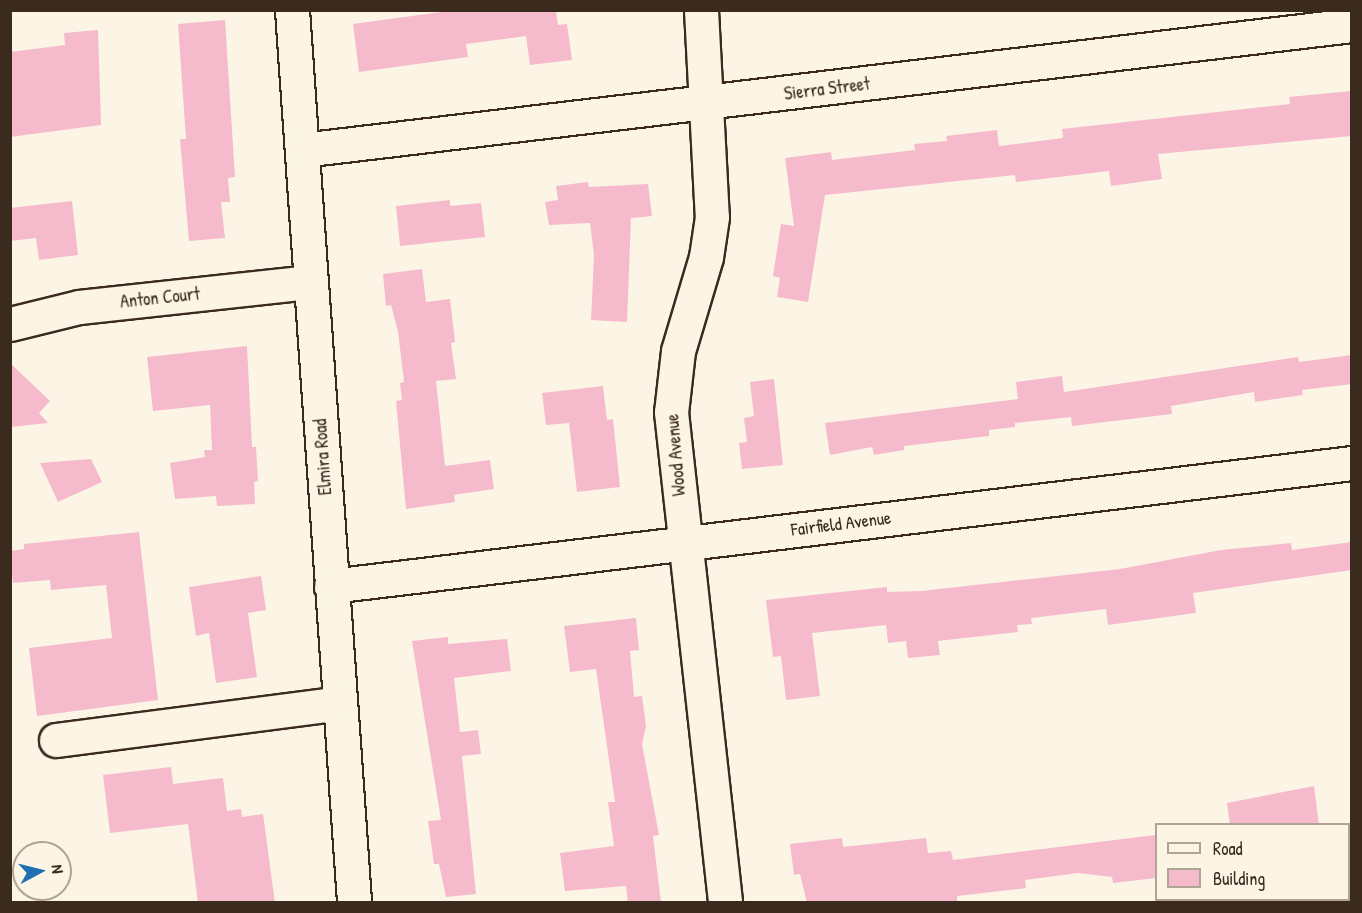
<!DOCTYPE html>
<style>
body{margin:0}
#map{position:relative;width:1362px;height:913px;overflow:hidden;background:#fcf5e5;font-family:"Patrick Hand",sans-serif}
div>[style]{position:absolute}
.building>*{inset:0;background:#f5bbcd}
.roads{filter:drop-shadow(2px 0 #3b2a1e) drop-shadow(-2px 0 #3b2a1e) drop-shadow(0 2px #3b2a1e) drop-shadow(0 -2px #3b2a1e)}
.minor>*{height:33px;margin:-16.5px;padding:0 16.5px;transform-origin:16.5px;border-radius:16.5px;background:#fcf5e5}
span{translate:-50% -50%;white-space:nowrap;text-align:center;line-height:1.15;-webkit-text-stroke:4.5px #fcf5e5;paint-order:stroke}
.street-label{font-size:18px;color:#3b2a1e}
.frame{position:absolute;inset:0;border:12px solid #3b2a1e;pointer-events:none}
.legend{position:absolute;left:1155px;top:823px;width:195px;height:78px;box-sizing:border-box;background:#fcf5e5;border:2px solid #afa495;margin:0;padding:8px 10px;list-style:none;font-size:18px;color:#3b2a1e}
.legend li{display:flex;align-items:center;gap:12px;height:30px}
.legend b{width:30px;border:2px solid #afa495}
.north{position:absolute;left:12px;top:841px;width:60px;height:60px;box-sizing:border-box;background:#fcf5e5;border:2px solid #afa495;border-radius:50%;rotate:83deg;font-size:16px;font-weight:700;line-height:24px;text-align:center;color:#3b2a1e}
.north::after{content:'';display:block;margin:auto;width:21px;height:27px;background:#1f6fb2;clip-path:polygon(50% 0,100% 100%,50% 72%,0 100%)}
</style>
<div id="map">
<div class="building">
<i style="clip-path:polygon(456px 10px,556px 10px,558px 25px,567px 24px,572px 60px,530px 65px,526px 36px,466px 44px,468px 57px,359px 72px,353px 24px)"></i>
<i style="clip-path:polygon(225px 20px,235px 177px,228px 178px,230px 202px,221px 202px,225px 238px,189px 241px,180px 139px,186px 139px,178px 24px)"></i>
<i style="clip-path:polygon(98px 30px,101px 125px,10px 137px,10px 52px,65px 45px,64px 33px)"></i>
<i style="clip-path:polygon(1352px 91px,1352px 136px,1158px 154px,1162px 179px,1111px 186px,1109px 171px,1016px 182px,1015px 175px,825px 195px,808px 302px,777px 297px,780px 278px,773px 276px,781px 224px,794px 226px,785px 158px,831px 152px,832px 160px,915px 150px,914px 144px,947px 141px,946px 136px,997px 130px,999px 146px,1063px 138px,1062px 129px,1290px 104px,1289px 97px)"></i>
<i style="clip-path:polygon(588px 182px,589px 187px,648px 184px,652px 216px,631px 218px,627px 322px,591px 320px,594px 255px,590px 223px,549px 225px,545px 202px,558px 200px,556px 186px)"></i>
<i style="clip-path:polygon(450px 200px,450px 206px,481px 203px,485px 237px,400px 246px,396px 206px)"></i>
<i style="clip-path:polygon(72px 201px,78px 255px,39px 260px,36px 238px,10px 241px,10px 208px)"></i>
<i style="clip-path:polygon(422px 269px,426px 302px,450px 299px,455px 342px,451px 343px,456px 379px,436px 381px,445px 466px,490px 460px,494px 489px,454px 495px,455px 502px,406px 509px,396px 401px,402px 400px,400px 383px,404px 382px,398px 332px,391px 305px,386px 306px,383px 274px)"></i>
<i style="clip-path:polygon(247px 346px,252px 447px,256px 447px,258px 481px,254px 482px,255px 504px,217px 506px,216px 496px,175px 499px,170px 463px,205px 457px,204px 450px,212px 450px,210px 405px,153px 411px,147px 357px)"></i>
<i style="clip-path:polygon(1352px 355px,1352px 384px,1302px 390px,1303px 395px,1255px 402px,1254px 392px,1171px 406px,1172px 414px,1072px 426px,1071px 417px,1015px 423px,1015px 427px,989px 430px,989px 436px,904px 446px,904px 450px,874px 455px,872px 447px,830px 455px,825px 423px,1018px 399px,1016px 382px,1062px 376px,1064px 392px,1298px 357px,1299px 362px)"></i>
<i style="clip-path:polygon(10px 363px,50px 401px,39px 413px,48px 423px,10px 427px)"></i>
<i style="clip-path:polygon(774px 379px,783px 465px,742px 469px,739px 443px,747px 442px,744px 418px,754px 416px,750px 382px)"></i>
<i style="clip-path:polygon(603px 386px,607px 420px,613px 419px,620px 487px,577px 492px,569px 423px,546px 425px,542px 393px)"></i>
<i style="clip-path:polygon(91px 459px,102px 482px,58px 502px,40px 463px)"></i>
<i style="clip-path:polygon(139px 532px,158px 700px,37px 716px,29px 648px,112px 638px,106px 585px,51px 590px,50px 580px,13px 583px,10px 551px,24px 549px,24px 544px)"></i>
<i style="clip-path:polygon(1352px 542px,1352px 570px,1193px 593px,1196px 613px,1108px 625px,1106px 609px,1031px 618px,1032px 624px,1017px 625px,1018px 632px,938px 641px,940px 655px,908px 658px,906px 641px,888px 643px,886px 625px,812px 633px,820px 696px,786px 700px,781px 656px,773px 657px,766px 600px,887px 587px,887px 592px,921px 591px,1120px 569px,1221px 550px,1291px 543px,1292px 550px)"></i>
<i style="clip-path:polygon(261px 576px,266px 610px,248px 613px,257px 677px,216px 683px,209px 633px,196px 636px,189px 587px)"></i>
<i style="clip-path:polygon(636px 618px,639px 650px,630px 651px,634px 697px,642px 696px,646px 726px,642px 744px,659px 835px,653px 836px,661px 903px,628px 903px,626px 886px,565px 891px,560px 853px,614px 846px,608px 802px,615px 802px,596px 669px,570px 672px,564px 626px)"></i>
<i style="clip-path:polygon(448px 637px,448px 644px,507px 639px,511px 671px,454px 678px,460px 732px,478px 730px,481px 754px,462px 756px,476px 894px,446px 897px,439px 864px,434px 864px,428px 821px,441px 820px,412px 641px)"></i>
<i style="clip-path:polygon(171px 767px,173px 784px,223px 778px,227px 811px,241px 809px,242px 817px,263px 814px,275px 903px,198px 903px,188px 824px,110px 833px,103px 775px)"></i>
<i style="clip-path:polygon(1314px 786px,1319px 825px,1230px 825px,1227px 803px)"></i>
<i style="clip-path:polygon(1155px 835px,1156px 878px,1113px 883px,1112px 877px,1078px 873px,1025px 880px,1026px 888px,957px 896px,957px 903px,807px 903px,800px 874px,794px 875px,790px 844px,842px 838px,843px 847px,926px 838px,928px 853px,951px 851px,953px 860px)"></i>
</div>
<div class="roads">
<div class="minor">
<i style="left:292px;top:10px;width:894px;rotate:86.02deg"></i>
<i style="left:701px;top:10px;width:207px;rotate:87deg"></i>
<i style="left:712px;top:217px;width:40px;rotate:98.5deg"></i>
<i style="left:706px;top:257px;width:98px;rotate:106.6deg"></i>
<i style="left:678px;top:351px;width:61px;rotate:96.5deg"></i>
<i style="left:671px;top:412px;width:493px;rotate:83.7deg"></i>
<i style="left:302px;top:150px;width:1057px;rotate:-6.79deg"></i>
<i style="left:10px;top:324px;width:71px;rotate:-13.8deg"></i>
<i style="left:79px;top:307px;width:233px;rotate:-6.2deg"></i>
<i style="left:331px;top:586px;width:1028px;rotate:-6.87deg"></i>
<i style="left:56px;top:740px;width:286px;rotate:-7.4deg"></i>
</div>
</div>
<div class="street-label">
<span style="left:827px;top:89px;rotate:-7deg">Sierra Street</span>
<span style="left:160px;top:298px;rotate:-6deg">Anton Court</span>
<span style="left:676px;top:455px;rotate:-95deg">Wood Avenue</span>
<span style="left:323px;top:457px;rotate:-94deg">Elmira Road</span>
<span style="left:841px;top:524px;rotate:-7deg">Fairfield Avenue</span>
</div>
<div class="frame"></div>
<ul class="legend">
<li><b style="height:8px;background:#fcf5e5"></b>Road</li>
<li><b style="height:16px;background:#f5bbcd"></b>Building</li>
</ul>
<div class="north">N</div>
</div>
